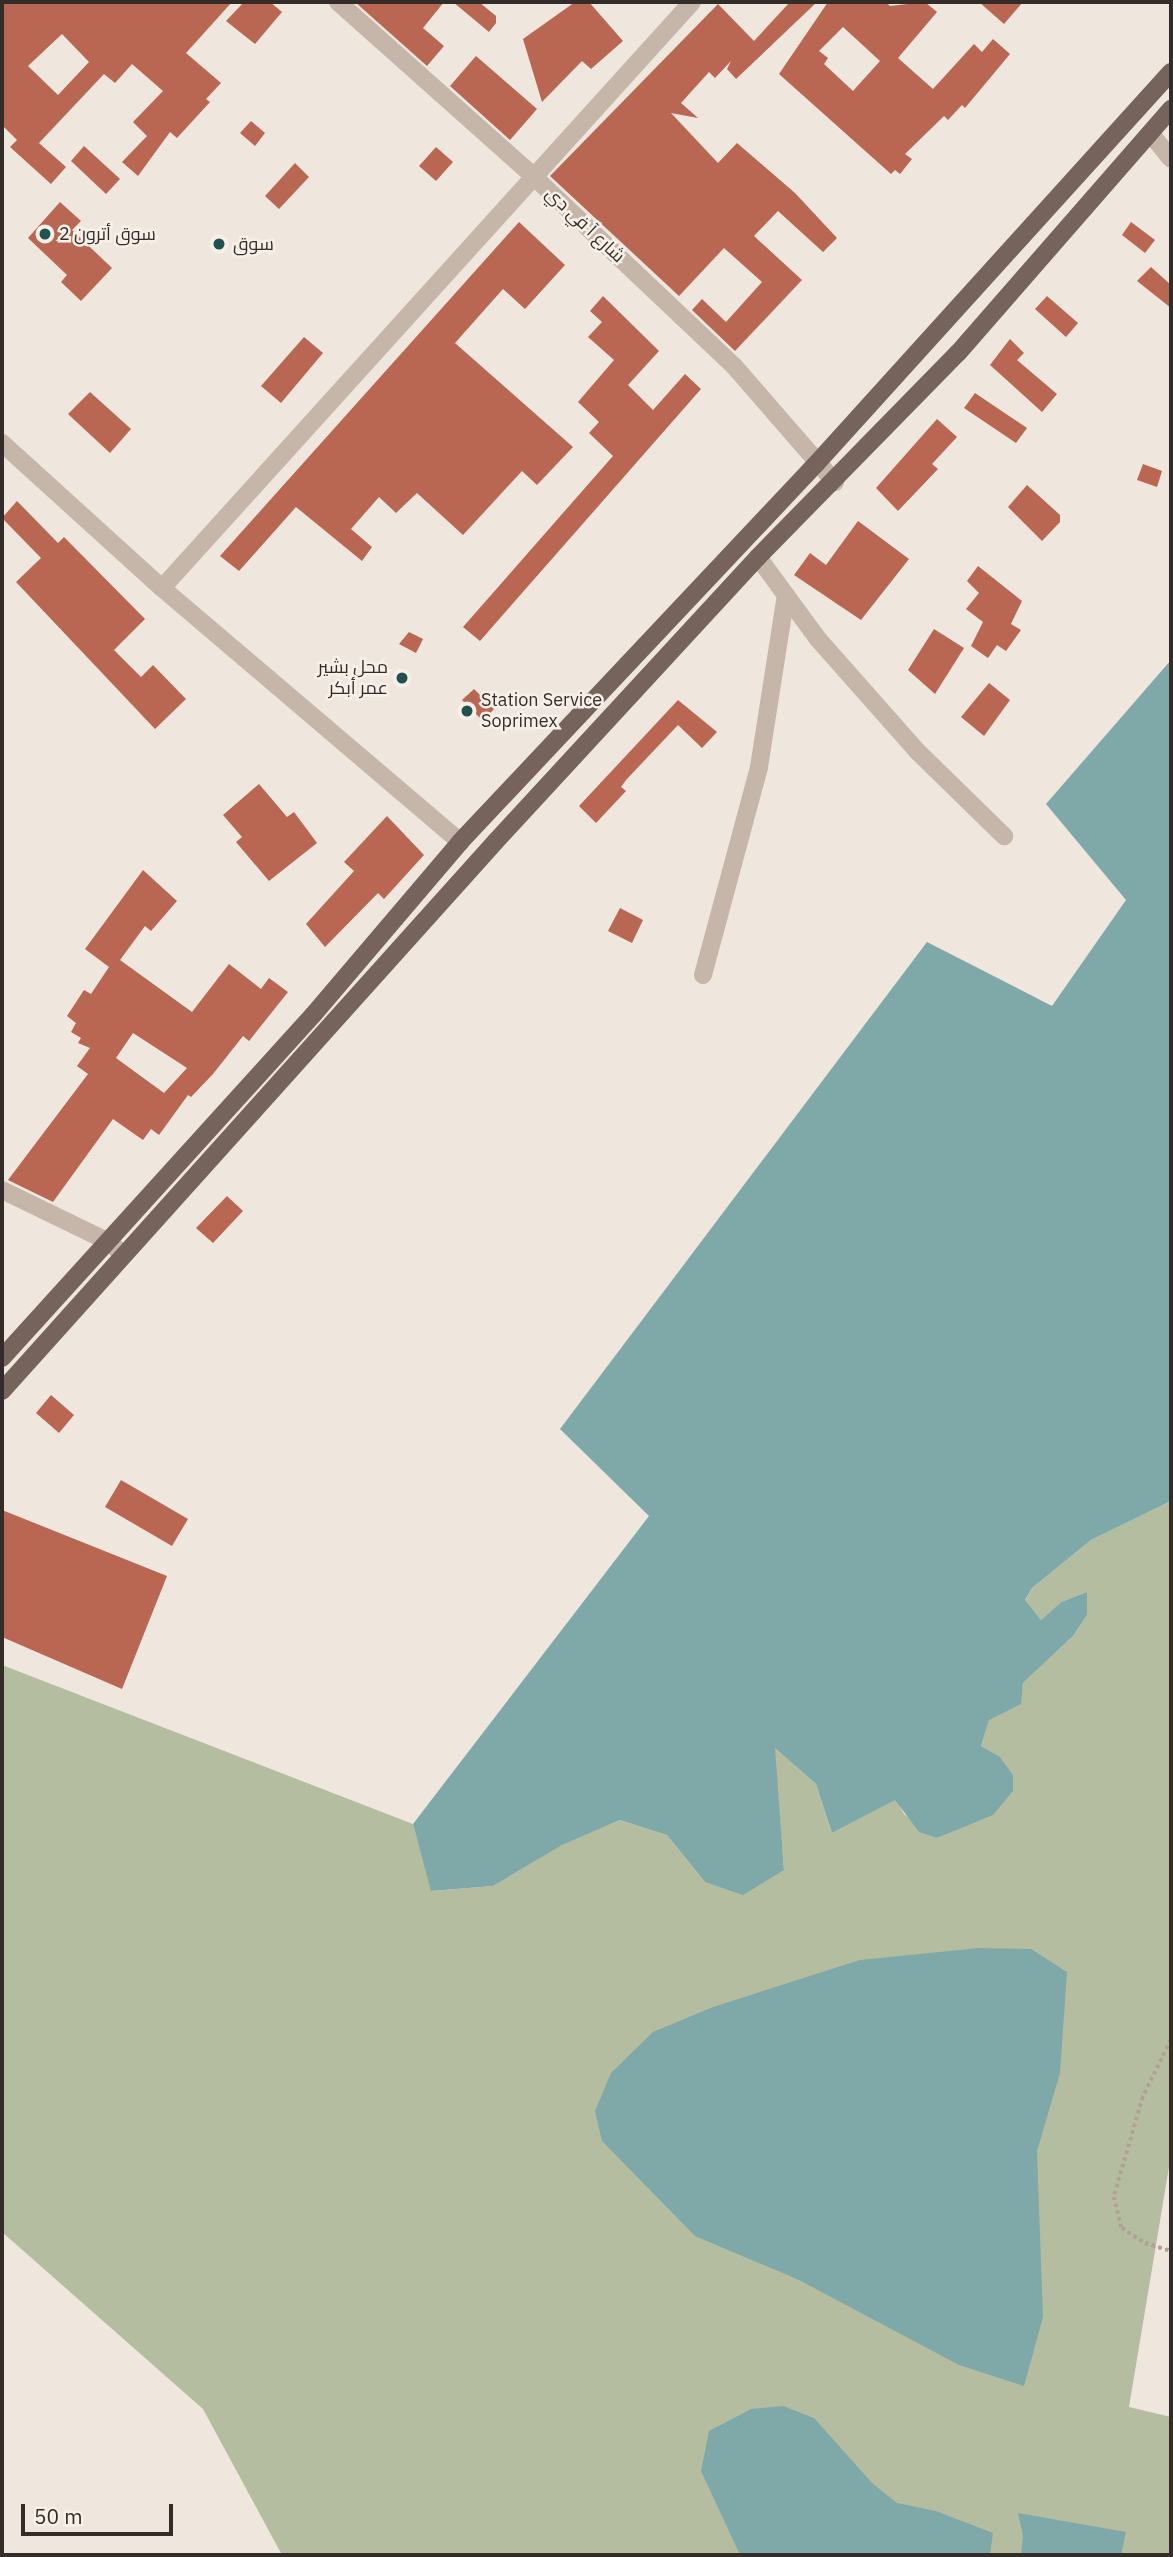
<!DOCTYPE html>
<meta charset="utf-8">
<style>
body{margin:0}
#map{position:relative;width:1173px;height:2557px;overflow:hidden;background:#efe6dd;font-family:"IBM Plex Sans",Cairo,sans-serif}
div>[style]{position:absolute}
.green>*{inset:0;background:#b4bd9f}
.water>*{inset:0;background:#7fa9a9}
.building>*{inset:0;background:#b96752}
.path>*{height:3.5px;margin-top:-1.75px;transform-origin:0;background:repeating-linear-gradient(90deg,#b2a095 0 3.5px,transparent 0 7px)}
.minor>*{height:18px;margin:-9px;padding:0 9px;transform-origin:9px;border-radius:9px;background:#c6b6aa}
.major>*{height:18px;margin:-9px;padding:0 9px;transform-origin:9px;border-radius:9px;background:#75635c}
.dots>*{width:19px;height:19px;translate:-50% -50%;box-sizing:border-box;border:4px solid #f7f0e9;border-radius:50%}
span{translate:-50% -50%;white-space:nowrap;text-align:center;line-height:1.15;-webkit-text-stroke:5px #f7f0e9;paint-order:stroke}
.street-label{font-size:18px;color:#342c29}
.poi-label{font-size:18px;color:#342c29}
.left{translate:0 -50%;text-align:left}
.right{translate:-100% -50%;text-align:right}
.frame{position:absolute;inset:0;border:4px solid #342c29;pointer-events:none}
.scale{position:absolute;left:21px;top:2504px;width:152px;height:32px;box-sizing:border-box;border:4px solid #342c29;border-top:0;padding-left:9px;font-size:21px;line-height:24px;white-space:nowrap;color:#342c29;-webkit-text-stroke:5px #f7f0e9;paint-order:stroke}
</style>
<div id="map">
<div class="green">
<i style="clip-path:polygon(1171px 1501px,1171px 2155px,1129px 2407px,1171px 2417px,1171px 2555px,282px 2555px,203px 2409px,2px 2232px,2px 1665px,413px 1824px,432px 1891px,493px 1886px,561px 1845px,620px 1820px,667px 1835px,705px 1882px,784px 1869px,774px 1747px,816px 1784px,832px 1833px,896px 1799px,904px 1814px,937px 1838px,962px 1827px,999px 1756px,981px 1746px,989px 1719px,1020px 1704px,1023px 1683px,1073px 1636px,1087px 1615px,1087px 1592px,1061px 1602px,1041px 1620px,1025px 1601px,1032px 1588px,1091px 1540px)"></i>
</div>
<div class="water">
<i style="clip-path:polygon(1171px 660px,1171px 1501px,1091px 1540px,1032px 1588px,1025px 1600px,1041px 1620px,1061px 1602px,1087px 1592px,1087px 1615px,1073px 1636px,1023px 1683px,1021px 1704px,989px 1720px,981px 1746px,999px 1756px,1013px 1775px,1013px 1791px,993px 1815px,937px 1838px,919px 1832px,895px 1800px,832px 1833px,816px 1784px,775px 1748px,784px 1870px,743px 1895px,705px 1882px,667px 1835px,620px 1820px,562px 1845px,493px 1886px,431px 1891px,413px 1824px,649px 1516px,560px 1429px,927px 942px,1052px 1006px,1126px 900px,1046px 804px)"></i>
<i style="clip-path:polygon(979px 1948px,1031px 1949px,1067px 1972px,1060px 2073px,1037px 2151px,1043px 2317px,1024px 2386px,959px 2365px,799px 2280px,695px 2236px,602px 2141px,595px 2111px,611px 2073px,653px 2032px,713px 2007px,860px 1960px)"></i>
<i style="clip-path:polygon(783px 2406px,814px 2418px,873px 2484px,897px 2503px,936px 2511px,993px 2533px,990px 2555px,740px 2555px,701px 2471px,709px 2431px,751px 2409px)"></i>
<i style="clip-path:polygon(1018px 2513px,1126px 2532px,1121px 2555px,1021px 2555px,1023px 2536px)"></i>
</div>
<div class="building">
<i style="clip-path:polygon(evenodd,2px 2px,232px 2px,186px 53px,221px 83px,206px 99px,210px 102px,177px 138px,170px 132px,138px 176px,122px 162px,147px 136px,133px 122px,163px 91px,132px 64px,115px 83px,104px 74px,39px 143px,66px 167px,51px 184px,10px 147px,17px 140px,2px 125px,2px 2px,62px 34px,89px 62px,58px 95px,28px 66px,62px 34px)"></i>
<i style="clip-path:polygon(244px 2px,270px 2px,282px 12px,255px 44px,226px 21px)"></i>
<i style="clip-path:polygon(355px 2px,444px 2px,423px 28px,444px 46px,427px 66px)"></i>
<i style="clip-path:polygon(453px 2px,479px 2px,496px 16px,496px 23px,489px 32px)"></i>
<i style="clip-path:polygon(575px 2px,589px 2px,623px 41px,591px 69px,582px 61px,542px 102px,523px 39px)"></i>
<i style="clip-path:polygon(790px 2px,817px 2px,736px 79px,727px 69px,731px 61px,715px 78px,709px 72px,681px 103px,698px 118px,671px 113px,718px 163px,737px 143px,795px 193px,837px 238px,823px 252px,778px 211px,754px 236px,802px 280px,735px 351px,692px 310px,702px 299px,726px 322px,762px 282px,724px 248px,679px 296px,550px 176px,718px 4px,754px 41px)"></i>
<i style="clip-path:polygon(evenodd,828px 2px,886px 2px,890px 6px,925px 2px,937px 12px,898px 58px,933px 89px,974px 44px,982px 52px,993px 39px,1010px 54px,965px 108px,962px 105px,948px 120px,944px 116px,905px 154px,912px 159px,900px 174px,895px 170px,891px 174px,779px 74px,828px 2px,843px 27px,880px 61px,853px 91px,824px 64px,828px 58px,819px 51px,843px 27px)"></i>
<i style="clip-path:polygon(979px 2px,1023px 2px,1004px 24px)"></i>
<i style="clip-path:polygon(476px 56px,537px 109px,510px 140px,450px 86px)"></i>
<i style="clip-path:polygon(251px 121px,265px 133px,255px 146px,240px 133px)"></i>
<i style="clip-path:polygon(84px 146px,120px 179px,106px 194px,71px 161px)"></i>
<i style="clip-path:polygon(436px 147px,453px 162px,436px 181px,419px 166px)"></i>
<i style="clip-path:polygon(295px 163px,309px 177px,279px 209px,265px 196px)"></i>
<i style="clip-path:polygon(60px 202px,81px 221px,72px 230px,112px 268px,81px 301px,61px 282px,67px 275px,28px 238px)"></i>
<i style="clip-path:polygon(519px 222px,565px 265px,525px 309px,503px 289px,455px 343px,573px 447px,537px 485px,522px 471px,463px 535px,417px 493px,396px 513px,379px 497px,351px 529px,372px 547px,362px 561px,296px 507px,239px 571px,220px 556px)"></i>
<i style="clip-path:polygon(1131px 222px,1155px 240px,1145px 253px,1122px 235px)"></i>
<i style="clip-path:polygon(1151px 267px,1171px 285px,1171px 308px,1137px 281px)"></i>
<i style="clip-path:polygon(603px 296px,659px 351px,628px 385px,653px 410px,685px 374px,701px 389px,480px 641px,463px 627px,613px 456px,589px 433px,599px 422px,578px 402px,614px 360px,588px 337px,602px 322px,590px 311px)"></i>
<i style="clip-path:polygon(1047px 296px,1078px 323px,1066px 337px,1035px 309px)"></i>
<i style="clip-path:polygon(304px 337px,323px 353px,281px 403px,261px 386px)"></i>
<i style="clip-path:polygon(1010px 339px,1024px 353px,1017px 360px,1057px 394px,1042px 412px,990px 365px)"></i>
<i style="clip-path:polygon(90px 392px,131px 429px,110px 453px,68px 414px)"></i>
<i style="clip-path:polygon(975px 393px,1027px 428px,1016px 443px,964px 408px)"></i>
<i style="clip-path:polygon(937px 419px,957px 437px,932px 464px,938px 469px,898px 511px,876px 488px)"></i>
<i style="clip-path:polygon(1143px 464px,1162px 471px,1157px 487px,1137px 480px)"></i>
<i style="clip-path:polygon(1027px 485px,1060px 515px,1060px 522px,1042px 541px,1008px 507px)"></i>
<i style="clip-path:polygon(17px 501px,58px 543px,64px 537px,145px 619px,114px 650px,141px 677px,153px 665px,186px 699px,155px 729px,16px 582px,41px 558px,2px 518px)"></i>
<i style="clip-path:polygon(858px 521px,909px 559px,861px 620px,794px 575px,810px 553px,826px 565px)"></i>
<i style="clip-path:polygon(978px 566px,1022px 601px,1011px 624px,1021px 630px,1006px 651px,997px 645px,988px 658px,971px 646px,983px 622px,966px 609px,979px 593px,967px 581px)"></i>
<i style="clip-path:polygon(934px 629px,964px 648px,935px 694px,908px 670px)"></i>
<i style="clip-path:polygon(409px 632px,423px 639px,416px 653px,399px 644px)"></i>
<i style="clip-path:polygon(989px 683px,1010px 700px,984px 736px,961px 717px)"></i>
<i style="clip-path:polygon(474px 689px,494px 709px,483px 721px,462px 700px)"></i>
<i style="clip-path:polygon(678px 700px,717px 732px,702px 748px,678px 725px,626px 780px,621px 787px,626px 791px,596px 823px,579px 806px)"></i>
<i style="clip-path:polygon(259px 784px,287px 817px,294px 812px,317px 843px,269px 881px,236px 842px,242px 837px,223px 815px)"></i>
<i style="clip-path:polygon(387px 816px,424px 855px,384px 899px,378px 893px,325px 947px,306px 924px,354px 871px,344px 862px)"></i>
<i style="clip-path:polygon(evenodd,143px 870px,177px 901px,151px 931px,145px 926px,120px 960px,192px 1012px,229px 964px,261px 989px,269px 978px,288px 992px,249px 1041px,243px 1036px,213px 1074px,191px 1097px,188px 1095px,159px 1135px,151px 1129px,143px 1140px,113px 1119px,53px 1202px,8px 1180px,88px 1074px,77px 1066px,90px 1048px,78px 1043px,81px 1038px,71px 1032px,76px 1023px,67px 1016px,84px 990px,91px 994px,109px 967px,85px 949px,143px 870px,133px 1033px,187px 1068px,164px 1093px,116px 1058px,133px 1033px)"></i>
<i style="clip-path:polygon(620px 908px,643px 920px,632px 943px,608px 931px)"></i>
<i style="clip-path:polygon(227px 1196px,243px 1211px,213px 1243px,196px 1228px)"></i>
<i style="clip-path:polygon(51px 1395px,74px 1415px,59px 1433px,36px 1413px)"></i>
<i style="clip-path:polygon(121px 1480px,188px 1519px,172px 1546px,105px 1507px)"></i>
<i style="clip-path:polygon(2px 1510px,167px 1576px,122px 1689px,2px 1637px)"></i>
</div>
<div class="path">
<i style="left:1171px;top:2040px;width:64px;rotate:116.2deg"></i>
<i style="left:1143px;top:2097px;width:104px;rotate:106.2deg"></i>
<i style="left:1114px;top:2197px;width:32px;rotate:76deg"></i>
<i style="left:1122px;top:2228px;width:27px;rotate:33deg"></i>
<i style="left:1145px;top:2243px;width:27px;rotate:17deg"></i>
</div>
<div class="minor">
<i style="left:338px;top:2px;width:259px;rotate:41.7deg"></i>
<i style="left:531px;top:174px;width:279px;rotate:43.4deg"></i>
<i style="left:734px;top:366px;width:154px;rotate:49deg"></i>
<i style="left:1150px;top:133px;width:33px;rotate:51deg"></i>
<i style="left:2px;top:443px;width:216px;rotate:42.2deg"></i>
<i style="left:162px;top:588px;width:392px;rotate:40.4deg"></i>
<i style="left:758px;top:557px;width:102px;rotate:53.8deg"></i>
<i style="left:818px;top:639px;width:149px;rotate:48.5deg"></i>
<i style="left:917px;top:751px;width:122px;rotate:44.3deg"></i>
<i style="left:162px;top:588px;width:790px;rotate:-47.87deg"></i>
<i style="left:703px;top:975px;width:215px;rotate:-74.9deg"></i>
<i style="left:759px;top:767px;width:174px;rotate:-81.1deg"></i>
<i style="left:2px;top:1190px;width:119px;rotate:25.9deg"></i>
<i style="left:109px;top:1242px;width:18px;rotate:43deg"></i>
</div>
<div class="major">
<i style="left:2px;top:1358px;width:463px;rotate:-47.8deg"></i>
<i style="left:313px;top:1015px;width:227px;rotate:-49.6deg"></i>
<i style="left:460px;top:842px;width:519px;rotate:-46.72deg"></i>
<i style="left:816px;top:464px;width:529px;rotate:-47.84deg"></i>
<i style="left:2px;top:1391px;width:739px;rotate:-48.07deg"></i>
<i style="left:496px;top:841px;width:386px;rotate:-47.3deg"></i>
<i style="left:758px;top:557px;width:286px;rotate:-45.6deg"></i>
<i style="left:958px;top:353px;width:324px;rotate:-48.9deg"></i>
</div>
<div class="dots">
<i style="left:45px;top:234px;background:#235051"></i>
<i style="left:219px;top:244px;background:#235051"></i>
<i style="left:402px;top:678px;background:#235051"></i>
<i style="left:467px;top:711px;background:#235051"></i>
</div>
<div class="street-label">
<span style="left:585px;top:225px;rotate:43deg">شارع آ في دي</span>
</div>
<div class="poi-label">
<span class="left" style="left:59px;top:234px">سوق أترون 2</span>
<span class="left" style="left:233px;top:244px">سوق</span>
<span class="right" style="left:388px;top:678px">محل بشير<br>عمر أبكر</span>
<span class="left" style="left:481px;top:711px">Station Service<br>Soprimex</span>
</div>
<div class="frame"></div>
<div class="scale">50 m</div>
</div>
